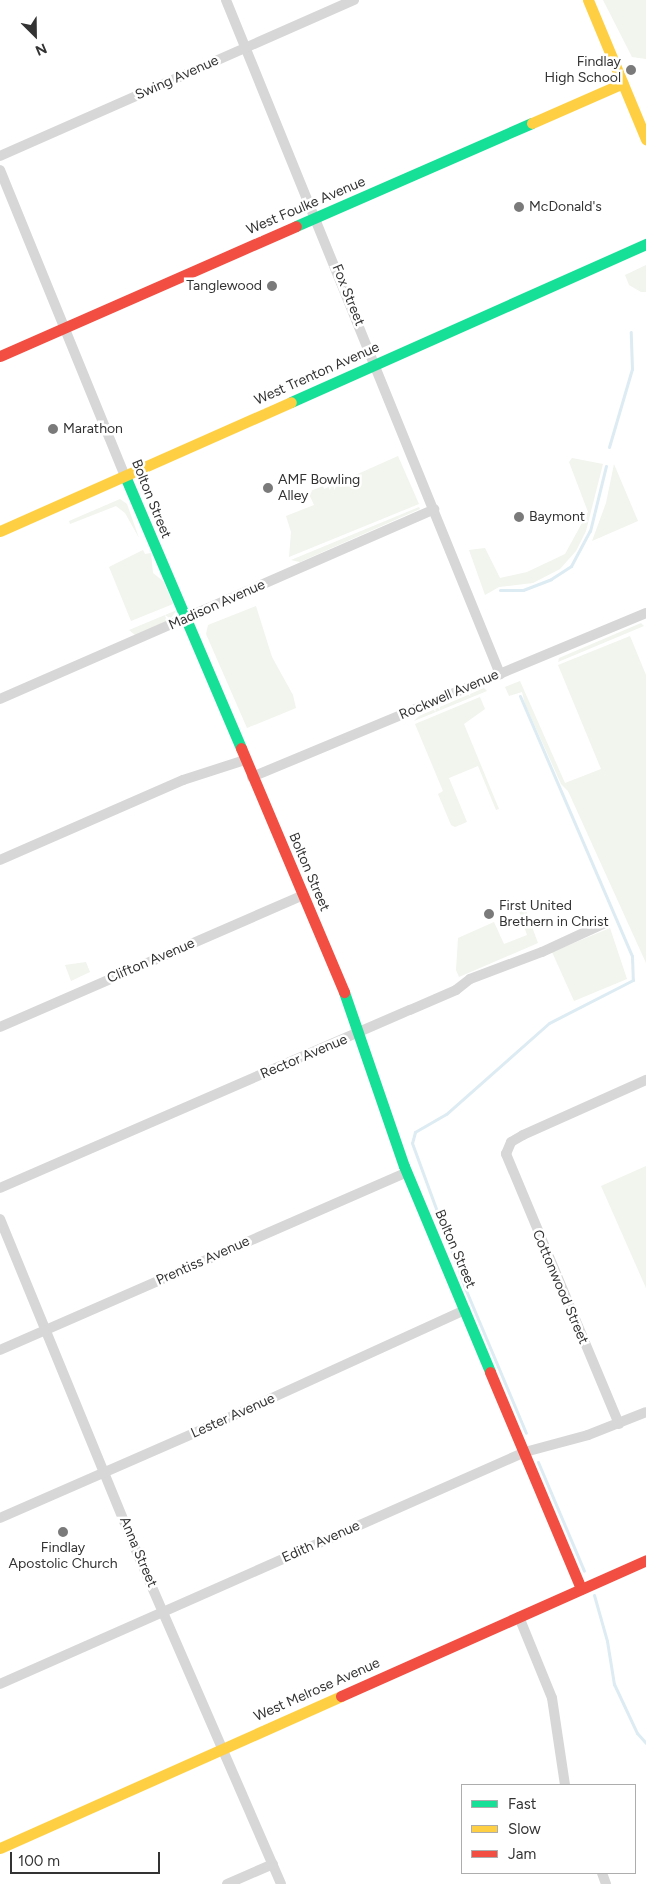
<!DOCTYPE html>
<style>
body{margin:0}
#map{position:relative;width:646px;height:1884px;overflow:hidden;background:#fff;font-family:Figtree,sans-serif}
div>[style]{position:absolute}
.green>*{inset:0;background:#f1f5ed}
.stream>*{height:3px;margin:-1.5px;padding:0 1.5px;transform-origin:1.5px;border-radius:1.5px;background:#ddebf3}
.street>*{height:10px;margin:-5px;padding:0 5px;transform-origin:5px;border-radius:5px;background:#d7d7d7}
.fast>*{height:11px;margin:-5.5px;padding:0 5.5px;transform-origin:5.5px;border-radius:5.5px;background:#16e098}
.slow>*{height:11px;margin:-5.5px;padding:0 5.5px;transform-origin:5.5px;border-radius:5.5px;background:#ffcf43}
.jam>*{height:11px;margin:-5.5px;padding:0 5.5px;transform-origin:5.5px;border-radius:5.5px;background:#f24e42}
.dots>*{width:14px;height:14px;translate:-50% -50%;box-sizing:border-box;border:2px solid #fff;border-radius:50%}
span{translate:-50% -50%;white-space:nowrap;text-align:center;line-height:1.15;-webkit-text-stroke:5px #fff;paint-order:stroke}
.poi-label{font-size:14px;color:#333}
.right{translate:-100% -50%;text-align:right}
.left{translate:0 -50%;text-align:left}
.street-label{font-size:14px;color:#333}
.legend{position:absolute;left:461px;top:1784px;width:175px;height:90px;box-sizing:border-box;background:#fff;border:1px solid #adadad;margin:0;padding:6px 9px;list-style:none;font-size:15px;color:#333}
.legend li{display:flex;align-items:center;gap:10px;height:25px}
.legend b{width:25px;border:1px solid #adadad}
.north{position:absolute;left:10px;top:10px;width:50px;height:50px;-webkit-text-stroke:4px #fff;paint-order:stroke;rotate:157deg;font-size:14px;font-weight:700;line-height:20px;text-align:center;color:#333}
.north::after{content:'';display:block;margin:auto;width:18px;height:22px;background:#333;clip-path:polygon(50% 0,100% 100%,50% 72%,0 100%)}
.scale{position:absolute;left:10px;top:1852px;width:150px;height:22px;box-sizing:border-box;border:2px solid #333;border-top:0;padding-left:6px;font-size:15px;line-height:18px;white-space:nowrap;color:#333;-webkit-text-stroke:4px #fff;paint-order:stroke}
</style>
<div id="map">
<div class="green">
<i style="clip-path:polygon(603px 0,646px 0,646px 59px,632px 57px)"></i>
<i style="clip-path:polygon(646px 265px,646px 292px,641px 292px,629px 285px,625px 275px)"></i>
<i style="clip-path:polygon(398px 456px,419px 504px,289px 557px,291px 532px,286px 516px,314px 505px,308px 492px,323px 486px,324px 489px)"></i>
<i style="clip-path:polygon(572px 458px,603px 464px,586px 531px,576px 551px,560px 569px,533px 583px,499px 587px,485px 595px,469px 550px,485px 548px,500px 578px,527px 572px,565px 554px,588px 512px,569px 462px)"></i>
<i style="clip-path:polygon(614px 464px,638px 521px,592px 541px,606px 503px)"></i>
<i style="clip-path:polygon(120px 499px,127px 504px,139px 538px,125px 513px,116px 506px,70px 524px,69px 521px)"></i>
<i style="clip-path:polygon(419px 507px,420px 509px,300px 562px,291px 560px)"></i>
<i style="clip-path:polygon(143px 550px,145px 554px,151px 553px,153px 573px,163px 581px,173px 604px,131px 621px,109px 567px)"></i>
<i style="clip-path:polygon(256px 606px,272px 657px,293px 695px,296px 708px,247px 728px,206px 634px,208px 625px)"></i>
<i style="clip-path:polygon(177px 610px,167px 623px,135px 635px,129px 630px)"></i>
<i style="clip-path:polygon(641px 623px,644px 626px,558px 662px,559px 658px)"></i>
<i style="clip-path:polygon(630px 636px,646px 675px,646px 963px,568px 791px,561px 784px,525px 704px,522px 692px,509px 696px,505px 687px,520px 681px,565px 783px,601px 769px,558px 665px)"></i>
<i style="clip-path:polygon(484px 688px,487px 691px,414px 721px,419px 716px)"></i>
<i style="clip-path:polygon(480px 697px,485px 709px,464px 724px,499px 809px,496px 810px,478px 766px,449px 778px,467px 822px,455px 827px,451px 825px,438px 794px,443px 791px,415px 724px)"></i>
<i style="clip-path:polygon(518px 908px,525px 908px,538px 943px,459px 977px,456px 970px,458px 938px,494px 922px,504px 944px,527px 935px)"></i>
<i style="clip-path:polygon(610px 928px,627px 979px,574px 1001px,552px 952px)"></i>
<i style="clip-path:polygon(86px 962px,90px 972px,71px 981px,65px 965px)"></i>
<i style="clip-path:polygon(646px 1166px,646px 1288px,601px 1186px)"></i>
</div>
<div class="stream">
<i style="left:609px;top:447px;width:81px;rotate:-73.6deg"></i>
<i style="left:632px;top:369px;width:37px;rotate:-92deg"></i>
<i style="left:500px;top:590px;width:23px"></i>
<i style="left:523px;top:590px;width:30px;rotate:-21deg"></i>
<i style="left:551px;top:579px;width:24px;rotate:-33deg"></i>
<i style="left:571px;top:566px;width:40px;rotate:-62deg"></i>
<i style="left:590px;top:531px;width:67px;rotate:-76.2deg"></i>
<i style="left:520px;top:696px;width:283px;rotate:66.7deg"></i>
<i style="left:632px;top:956px;width:24px;rotate:88deg"></i>
<i style="left:633px;top:980px;width:94px;rotate:152.9deg"></i>
<i style="left:549px;top:1023px;width:137px;rotate:138.5deg"></i>
<i style="left:446px;top:1114px;width:36px;rotate:150deg"></i>
<i style="left:415px;top:1132px;width:11px;rotate:105deg"></i>
<i style="left:412px;top:1143px;width:154px;rotate:69.9deg"></i>
<i style="left:465px;top:1288px;width:157px;rotate:67.2deg"></i>
<i style="left:538px;top:1462px;width:118px;rotate:67.1deg"></i>
<i style="left:594px;top:1595px;width:48px;rotate:74.2deg"></i>
<i style="left:607px;top:1641px;width:44px;rotate:80.8deg"></i>
<i style="left:614px;top:1684px;width:54px;rotate:64.9deg"></i>
<i style="left:637px;top:1733px;width:13px;rotate:48deg"></i>
</div>
<div class="street">
<i style="left:226px;top:0;width:728px;rotate:67.88deg"></i>
<i style="left:0;top:156px;width:387px;rotate:-23.8deg"></i>
<i style="left:0;top:170px;width:331px;rotate:67.8deg"></i>
<i style="left:0;top:699px;width:474px;rotate:-23.6deg"></i>
<i style="left:252px;top:777px;width:427px;rotate:-22.6deg"></i>
<i style="left:0;top:860px;width:200px;rotate:-23.6deg"></i>
<i style="left:183px;top:780px;width:65px;rotate:-17.9deg"></i>
<i style="left:0;top:1027px;width:331px;rotate:-23.5deg"></i>
<i style="left:0;top:1188px;width:447px;rotate:-23.5deg"></i>
<i style="left:410px;top:1010px;width:50px;rotate:-23.5deg"></i>
<i style="left:456px;top:990px;width:18px;rotate:-38deg"></i>
<i style="left:470px;top:979px;width:77px;rotate:-20.6deg"></i>
<i style="left:542px;top:952px;width:69px;rotate:-24.7deg"></i>
<i style="left:0;top:1219px;width:356px;rotate:67.7deg"></i>
<i style="left:135px;top:1548px;width:366px;rotate:66.5deg"></i>
<i style="left:0;top:1350px;width:444px;rotate:-23.6deg"></i>
<i style="left:619px;top:1424px;width:293px;rotate:-112.7deg"></i>
<i style="left:506px;top:1154px;width:13px;rotate:-67deg"></i>
<i style="left:511px;top:1142px;width:14px;rotate:-30deg"></i>
<i style="left:523px;top:1135px;width:135px;rotate:-24.1deg"></i>
<i style="left:0;top:1518px;width:225px;rotate:-23.6deg"></i>
<i style="left:206px;top:1428px;width:285px;rotate:-24.5deg"></i>
<i style="left:519px;top:1617px;width:87px;rotate:67.8deg"></i>
<i style="left:552px;top:1698px;width:88px;rotate:81.5deg"></i>
<i style="left:0;top:1684px;width:574px;rotate:-23.84deg"></i>
<i style="left:525px;top:1452px;width:65px;rotate:-15.1deg"></i>
<i style="left:588px;top:1435px;width:62px;rotate:-21.6deg"></i>
<i style="left:602px;top:1873px;width:12px;rotate:70deg"></i>
<i style="left:227px;top:1884px;width:50px;rotate:-23.5deg"></i>
</div>
<div class="fast">
<i style="left:296px;top:226px;width:257px;rotate:-23.6deg"></i>
<i style="left:291px;top:402px;width:389px;rotate:-24deg"></i>
<i style="left:125px;top:476px;width:296px;rotate:66.9deg"></i>
<i style="left:344px;top:992px;width:184px;rotate:71deg"></i>
<i style="left:404px;top:1166px;width:223px;rotate:67.3deg"></i>
</div>
<div class="slow">
<i style="left:588px;top:0;width:151px;rotate:67.4deg"></i>
<i style="left:532px;top:123px;width:99px;rotate:-23.7deg"></i>
<i style="left:0;top:531px;width:318px;rotate:-23.9deg"></i>
<i style="left:0;top:1848px;width:373px;rotate:-24deg"></i>
</div>
<div class="jam">
<i style="left:0;top:356px;width:323px;rotate:-23.7deg"></i>
<i style="left:241px;top:748px;width:265px;rotate:67.1deg"></i>
<i style="left:490px;top:1372px;width:235px;rotate:67.2deg"></i>
<i style="left:341px;top:1696px;width:334px;rotate:-24deg"></i>
</div>
<div class="dots">
<i style="left:631px;top:70px;background:#7a7a7a"></i>
<i style="left:519px;top:207px;background:#7a7a7a"></i>
<i style="left:272px;top:286px;background:#7a7a7a"></i>
<i style="left:53px;top:429px;background:#7a7a7a"></i>
<i style="left:268px;top:488px;background:#7a7a7a"></i>
<i style="left:519px;top:517px;background:#7a7a7a"></i>
<i style="left:489px;top:914px;background:#7a7a7a"></i>
<i style="left:63px;top:1532px;background:#7a7a7a"></i>
</div>
<div class="poi-label">
<span class="right" style="left:621px;top:70px">Findlay<br>High School</span>
<span class="left" style="left:529px;top:207px">McDonald's</span>
<span class="right" style="left:262px;top:286px">Tanglewood</span>
<span class="left" style="left:63px;top:429px">Marathon</span>
<span class="left" style="left:278px;top:488px">AMF Bowling<br>Alley</span>
<span class="left" style="left:529px;top:517px">Baymont</span>
<span class="left" style="left:499px;top:914px">First United<br>Brethern in Christ</span>
<span style="left:63px;top:1556px">Findlay<br>Apostolic Church</span>
</div>
<div class="street-label">
<span style="left:177px;top:78px;rotate:-24deg">Swing Avenue</span>
<span style="left:306px;top:206px;rotate:-23deg">West Foulke Avenue</span>
<span style="left:348px;top:295px;rotate:68deg">Fox Street</span>
<span style="left:317px;top:374px;rotate:-24deg">West Trenton Avenue</span>
<span style="left:151px;top:499px;rotate:68deg">Bolton Street</span>
<span style="left:217px;top:605px;rotate:-24deg">Madison Avenue</span>
<span style="left:449px;top:695px;rotate:-23deg">Rockwell Avenue</span>
<span style="left:309px;top:872px;rotate:67deg">Bolton Street</span>
<span style="left:151px;top:961px;rotate:-23deg">Clifton Avenue</span>
<span style="left:304px;top:1057px;rotate:-23deg">Rector Avenue</span>
<span style="left:455px;top:1249px;rotate:67deg">Bolton Street</span>
<span style="left:203px;top:1261px;rotate:-24deg">Prentiss Avenue</span>
<span style="left:560px;top:1287px;rotate:67deg">Cottonwood Street</span>
<span style="left:233px;top:1416px;rotate:-24deg">Lester Avenue</span>
<span style="left:321px;top:1542px;rotate:-24deg">Edith Avenue</span>
<span style="left:138px;top:1552px;rotate:67deg">Anna Street</span>
<span style="left:317px;top:1690px;rotate:-24deg">West Melrose Avenue</span>
</div>
<ul class="legend">
<li><b style="height:6px;background:#16e098"></b>Fast</li>
<li><b style="height:6px;background:#ffcf43"></b>Slow</li>
<li><b style="height:6px;background:#f24e42"></b>Jam</li>
</ul>
<div class="north">N</div>
<div class="scale">100 m</div>
</div>
